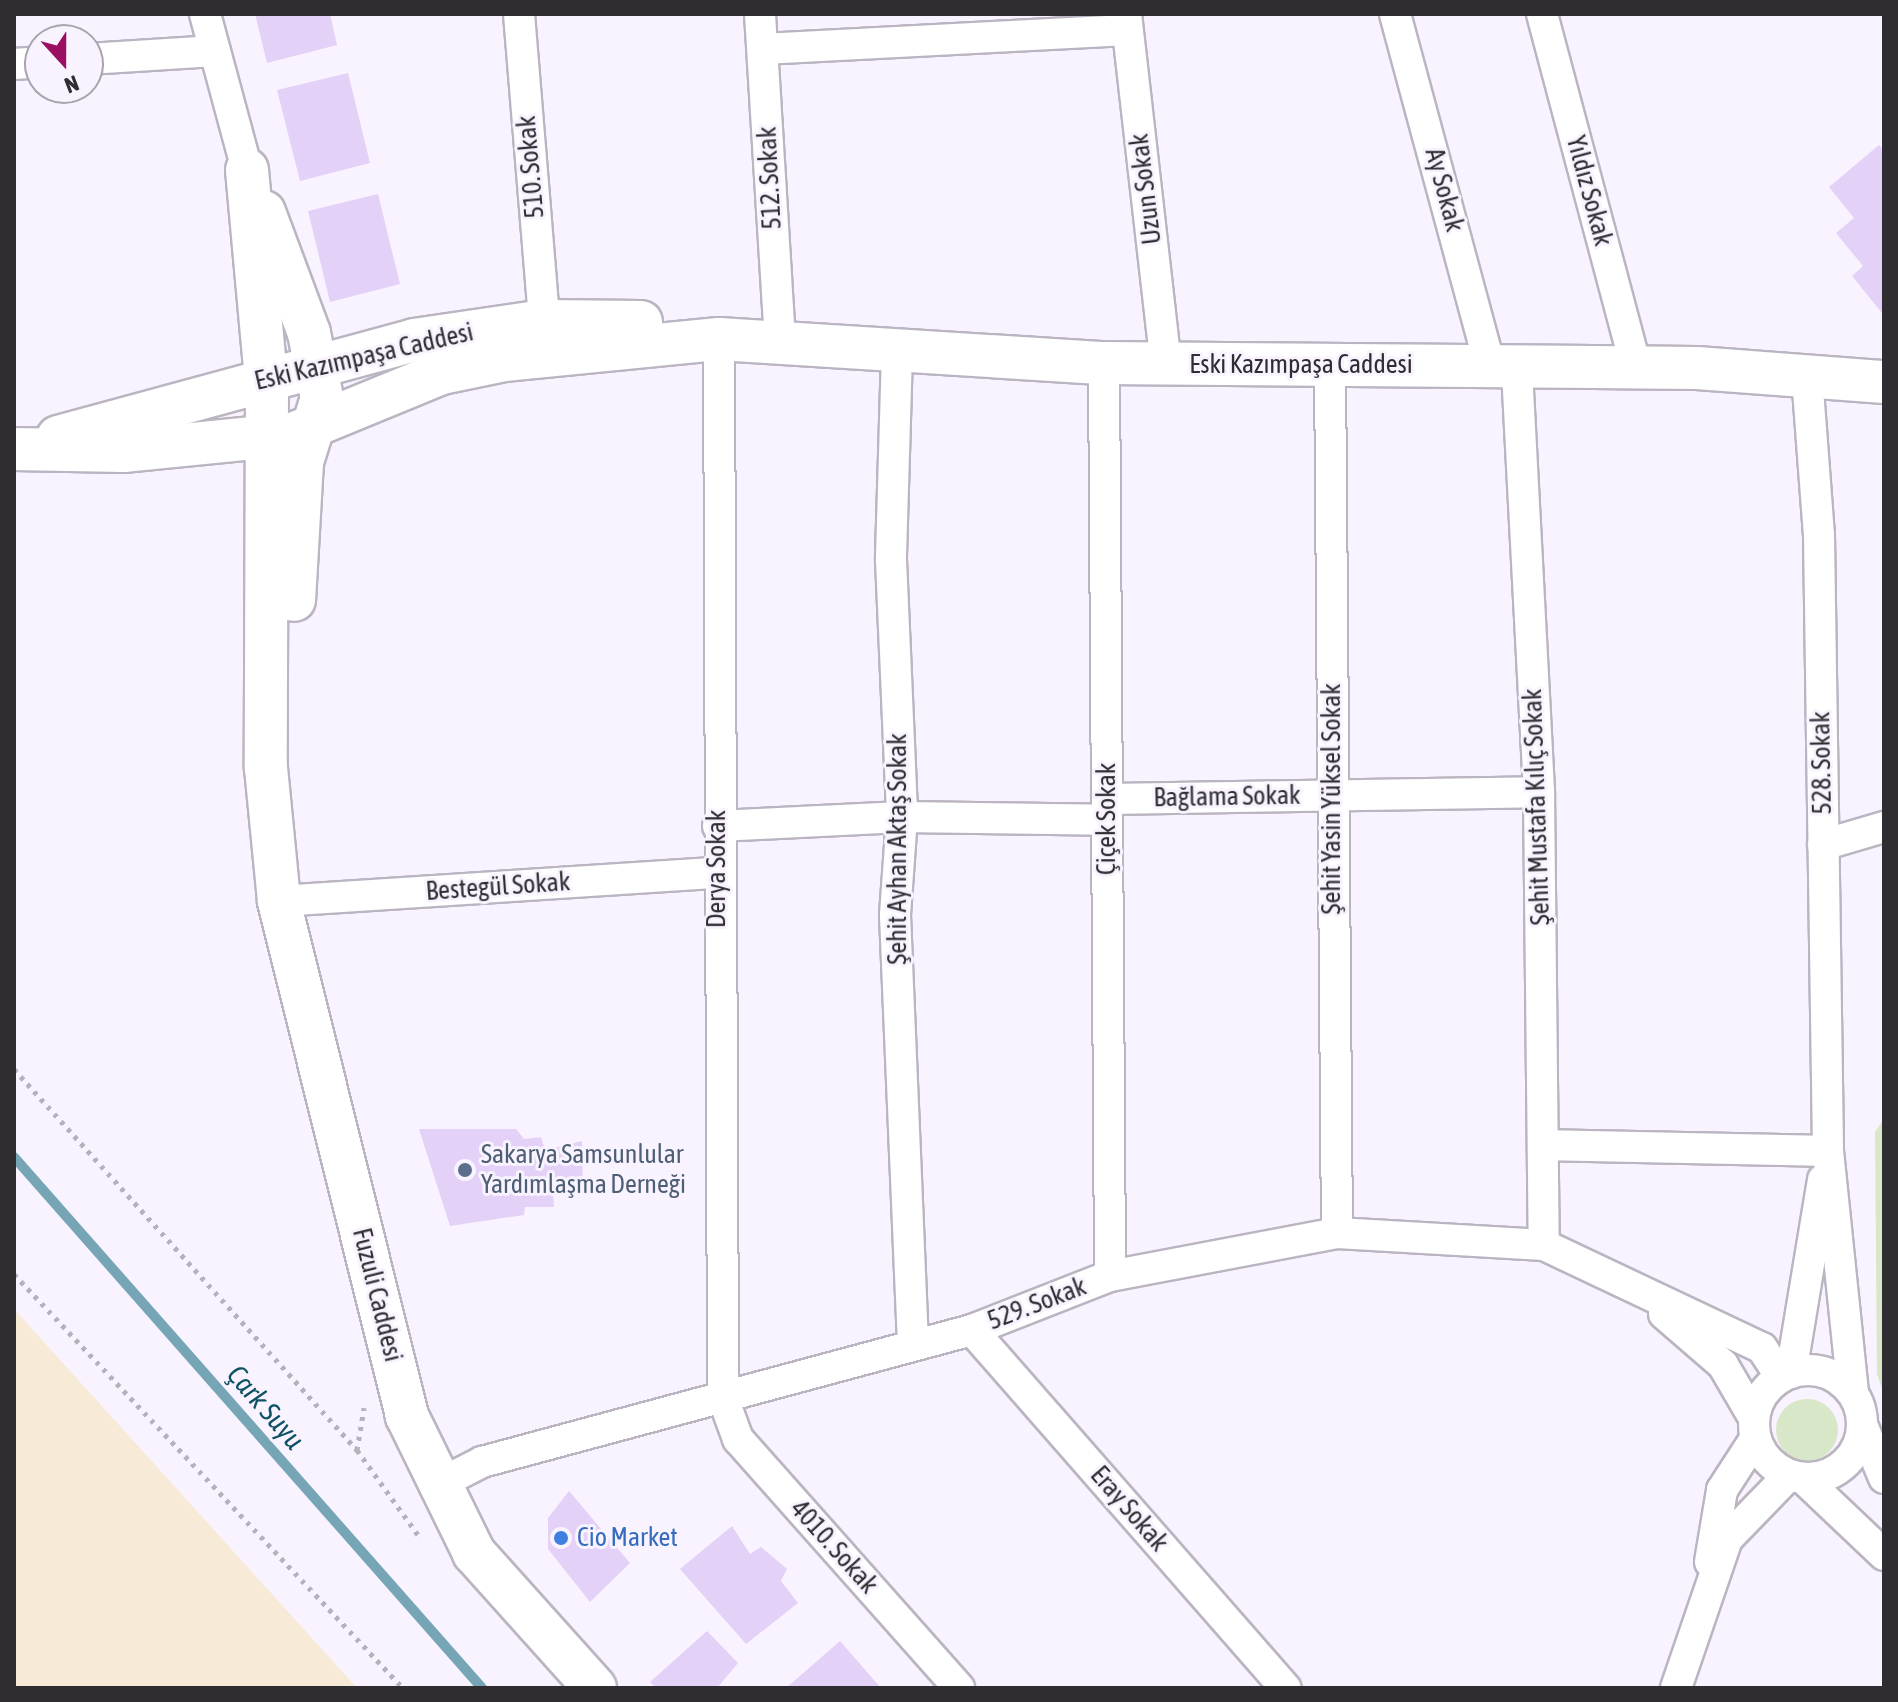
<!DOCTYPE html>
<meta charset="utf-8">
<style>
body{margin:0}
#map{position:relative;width:1898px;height:1702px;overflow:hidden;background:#f8f3fe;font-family:"Asap Condensed",sans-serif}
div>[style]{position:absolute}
.industrial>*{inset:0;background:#f7ead6}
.green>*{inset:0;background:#d8e7c8}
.round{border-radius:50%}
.stream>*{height:10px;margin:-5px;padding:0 5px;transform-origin:5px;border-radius:5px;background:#76a6b6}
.building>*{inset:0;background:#e4d1f8}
.path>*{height:5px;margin-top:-2.5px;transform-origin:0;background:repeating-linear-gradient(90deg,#b6b2bb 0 4px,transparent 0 10px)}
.roads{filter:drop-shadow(2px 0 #bbb5c2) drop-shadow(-2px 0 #bbb5c2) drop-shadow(0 2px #bbb5c2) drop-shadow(0 -2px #bbb5c2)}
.street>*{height:30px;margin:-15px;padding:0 15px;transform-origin:15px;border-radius:15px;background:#fff}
.street>.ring{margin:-15px;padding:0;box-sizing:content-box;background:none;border:30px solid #fff;border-radius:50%}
.secondary>*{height:42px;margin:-21px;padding:0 21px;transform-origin:21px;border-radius:21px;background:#fff}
.dots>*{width:22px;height:22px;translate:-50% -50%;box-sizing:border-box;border:4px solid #f8f3fe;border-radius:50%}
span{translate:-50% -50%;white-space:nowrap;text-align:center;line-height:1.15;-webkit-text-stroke:6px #f8f3fe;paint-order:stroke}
.street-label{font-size:26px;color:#2f2d32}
.service-label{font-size:26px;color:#4e5e75}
.left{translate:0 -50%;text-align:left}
.shop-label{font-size:26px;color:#366cbe}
.water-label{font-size:28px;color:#0e5163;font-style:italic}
.frame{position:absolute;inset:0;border:16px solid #2f2d32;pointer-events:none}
.north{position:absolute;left:24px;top:24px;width:80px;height:80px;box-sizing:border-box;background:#f8f3fe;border:2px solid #a8a4ac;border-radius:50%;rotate:159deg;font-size:22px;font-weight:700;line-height:32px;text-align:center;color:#2f2d32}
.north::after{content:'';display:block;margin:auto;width:28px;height:36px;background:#9a0f61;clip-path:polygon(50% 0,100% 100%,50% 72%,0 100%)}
</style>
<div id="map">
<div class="industrial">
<i style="clip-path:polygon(14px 1309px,357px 1688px,14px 1688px)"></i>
</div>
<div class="green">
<i style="clip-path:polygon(1884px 1119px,1884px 1394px,1877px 1374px,1875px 1132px)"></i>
<i class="round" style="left:1776px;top:1399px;width:62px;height:62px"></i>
</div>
<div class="stream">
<i style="left:14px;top:1157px;width:708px;rotate:48.61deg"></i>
</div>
<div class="building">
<i style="clip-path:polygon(255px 14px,330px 14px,337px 45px,267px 63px)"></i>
<i style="clip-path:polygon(348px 73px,370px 163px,300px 181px,277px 90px)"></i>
<i style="clip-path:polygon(1879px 145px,1884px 151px,1882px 313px,1852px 276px,1863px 266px,1836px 233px,1854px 218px,1829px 187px)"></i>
<i style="clip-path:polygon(378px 194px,400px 284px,330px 302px,308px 211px)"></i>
<i style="clip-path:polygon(419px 1129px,516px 1129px,524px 1139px,541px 1137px,545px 1150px,582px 1141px,583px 1190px,553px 1195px,554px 1207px,525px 1207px,524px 1215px,450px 1226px)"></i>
<i style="clip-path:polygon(569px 1491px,630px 1563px,590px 1602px,548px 1549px,548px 1518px)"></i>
<i style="clip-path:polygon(732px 1526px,750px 1554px,761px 1547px,787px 1569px,781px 1581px,798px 1603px,746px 1644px,680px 1569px)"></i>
<i style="clip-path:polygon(707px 1631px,738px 1663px,717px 1688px,656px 1688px,650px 1682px)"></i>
<i style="clip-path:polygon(840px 1641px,881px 1688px,786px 1688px)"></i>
</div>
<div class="path">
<i style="left:14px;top:1069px;width:513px;rotate:48deg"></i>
<i style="left:357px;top:1450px;width:110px;rotate:54.3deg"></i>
<i style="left:14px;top:1274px;width:568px;rotate:46.78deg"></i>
<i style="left:357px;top:1450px;width:43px;rotate:-80.5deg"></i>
</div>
<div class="roads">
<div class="street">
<i style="left:205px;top:14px;width:162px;rotate:74.9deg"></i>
<i style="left:519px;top:14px;width:308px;rotate:85.3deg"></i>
<i style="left:760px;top:14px;width:329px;rotate:86.5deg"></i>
<i style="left:1126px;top:14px;width:352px;rotate:83.5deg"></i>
<i style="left:1395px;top:14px;width:366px;rotate:74.9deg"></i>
<i style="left:1542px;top:14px;width:365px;rotate:75.1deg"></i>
<i style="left:763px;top:49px;width:364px;rotate:-3deg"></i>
<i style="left:88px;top:59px;width:127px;rotate:-3.6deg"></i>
<i style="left:14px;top:64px;width:26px;rotate:-4deg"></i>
<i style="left:719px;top:339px;width:1059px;rotate:89.78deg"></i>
<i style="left:723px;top:1398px;width:44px;rotate:69.9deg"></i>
<i style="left:738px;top:1439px;width:333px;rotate:48.4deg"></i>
<i style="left:897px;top:353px;width:207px;rotate:91.7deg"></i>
<i style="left:891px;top:560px;width:257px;rotate:87.5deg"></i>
<i style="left:902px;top:817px;width:98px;rotate:94.1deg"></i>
<i style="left:895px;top:915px;width:431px;rotate:87.6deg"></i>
<i style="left:1104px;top:363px;width:913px;rotate:89.62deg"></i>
<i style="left:1330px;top:365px;width:868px;rotate:89.54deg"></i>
<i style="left:1517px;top:371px;width:422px;rotate:87deg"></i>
<i style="left:1539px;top:792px;width:453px;rotate:89.4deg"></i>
<i style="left:1807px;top:376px;width:159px;rotate:85.7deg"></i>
<i style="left:1819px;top:535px;width:616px;rotate:89.16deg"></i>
<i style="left:1828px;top:1151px;width:242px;rotate:84.1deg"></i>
<i style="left:1107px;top:799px;width:432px;rotate:-0.9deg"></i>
<i style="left:718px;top:826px;width:184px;rotate:-2.8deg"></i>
<i style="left:902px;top:817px;width:205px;rotate:0.8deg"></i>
<i style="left:1823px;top:845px;width:64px;rotate:-16.4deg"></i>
<i style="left:279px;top:901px;width:439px;rotate:-3.7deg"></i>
<i style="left:1543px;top:1145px;width:285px;rotate:1.2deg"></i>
<i style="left:1664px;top:1314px;width:78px;rotate:40.8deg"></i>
<i style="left:1723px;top:1365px;width:61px;rotate:59.7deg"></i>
<i style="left:972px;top:1330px;width:476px;rotate:48.8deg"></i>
<i class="ring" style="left:1754px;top:1370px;width:78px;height:78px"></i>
<i style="left:1791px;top:1373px;width:196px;rotate:-80.6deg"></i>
<i style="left:1863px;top:1427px;width:55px;rotate:67.6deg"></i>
<i style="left:1803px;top:1478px;width:112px;rotate:43.5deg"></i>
<i style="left:435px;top:1486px;width:53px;rotate:-27.1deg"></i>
<i style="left:482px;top:1462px;width:507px;rotate:-15.08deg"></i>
<i style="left:972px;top:1330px;width:148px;rotate:-21.4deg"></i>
<i style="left:1110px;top:1276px;width:231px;rotate:-10.7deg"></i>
<i style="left:1337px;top:1233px;width:207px;rotate:3.3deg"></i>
<i style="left:1544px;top:1245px;width:241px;rotate:25.3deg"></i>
<i style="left:1762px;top:1348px;width:35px;rotate:57deg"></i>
<i style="left:1710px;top:1562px;width:73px;rotate:-80.5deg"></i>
<i style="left:1722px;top:1490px;width:61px;rotate:-57.1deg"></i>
<i style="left:1676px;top:1688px;width:157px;rotate:-71.1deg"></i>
<i style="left:1727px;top:1539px;width:89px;rotate:-45.9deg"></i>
</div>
<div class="secondary">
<i style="left:247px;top:170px;width:220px;rotate:84.8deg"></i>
<i style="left:267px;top:389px;width:379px;rotate:90.2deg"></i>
<i style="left:266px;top:768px;width:134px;rotate:84.4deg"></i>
<i style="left:279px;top:901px;width:531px;rotate:76.04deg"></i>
<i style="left:407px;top:1416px;width:153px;rotate:63.9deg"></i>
<i style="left:474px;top:1553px;width:181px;rotate:48.1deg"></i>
<i style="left:264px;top:212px;width:129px;rotate:69.6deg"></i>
<i style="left:309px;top:333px;width:66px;rotate:78.7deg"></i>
<i style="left:322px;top:398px;width:67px;rotate:107.4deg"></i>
<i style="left:302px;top:462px;width:138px;rotate:93.3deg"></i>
<i style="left:58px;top:437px;width:369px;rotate:-15.2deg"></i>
<i style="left:414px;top:340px;width:131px;rotate:-8.3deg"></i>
<i style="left:544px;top:321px;width:97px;rotate:0.6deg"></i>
<i style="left:14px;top:449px;width:109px;rotate:1.1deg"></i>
<i style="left:123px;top:451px;width:171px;rotate:-5.7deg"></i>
<i style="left:293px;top:434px;width:161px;rotate:-22.3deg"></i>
<i style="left:442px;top:373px;width:63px;rotate:-11.8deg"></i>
<i style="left:504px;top:360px;width:216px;rotate:-5.6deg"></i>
<i style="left:719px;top:339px;width:386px;rotate:3.6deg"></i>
<i style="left:1104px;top:363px;width:593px;rotate:0.48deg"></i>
<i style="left:1697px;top:368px;width:188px;rotate:4.3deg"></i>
</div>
</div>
<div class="dots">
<i style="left:465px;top:1170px;background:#5c6f8a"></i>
<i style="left:561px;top:1538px;background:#3f7fe0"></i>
</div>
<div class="street-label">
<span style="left:531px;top:167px;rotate:-95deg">510. Sokak</span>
<span style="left:770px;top:178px;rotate:-93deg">512. Sokak</span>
<span style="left:1146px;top:189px;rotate:-97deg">Uzun Sokak</span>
<span style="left:1444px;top:190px;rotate:75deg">Ay Sokak</span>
<span style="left:1589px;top:191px;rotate:75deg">Yıldız Sokak</span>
<span style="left:364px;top:357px;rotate:-13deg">Eski Kazımpaşa Caddesi</span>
<span style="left:1301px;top:365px">Eski Kazımpaşa Caddesi</span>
<span style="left:1822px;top:763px;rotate:-91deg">528. Sokak</span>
<span style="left:1227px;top:797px;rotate:-1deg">Bağlama Sokak</span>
<span style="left:1332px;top:799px;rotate:-90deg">Şehit Yasin Yüksel Sokak</span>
<span style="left:1537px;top:807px;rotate:-92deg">Şehit Mustafa Kılıç Sokak</span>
<span style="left:1107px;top:819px;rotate:-90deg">Çiçek Sokak</span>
<span style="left:898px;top:849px;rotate:-90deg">Şehit Ayhan Aktaş Sokak</span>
<span style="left:717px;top:869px;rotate:-90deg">Derya Sokak</span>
<span style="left:498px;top:887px;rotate:-4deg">Bestegül Sokak</span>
<span style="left:377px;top:1295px;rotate:76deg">Fuzuli Caddesi</span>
<span style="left:1037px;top:1304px;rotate:-21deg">529. Sokak</span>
<span style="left:1129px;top:1509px;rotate:49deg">Eray Sokak</span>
<span style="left:834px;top:1547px;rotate:48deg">4010. Sokak</span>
</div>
<div class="service-label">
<span class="left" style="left:481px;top:1170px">Sakarya Samsunlular<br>Yardımlaşma Derneği</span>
</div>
<div class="shop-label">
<span class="left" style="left:577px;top:1538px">Cio Market</span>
</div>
<div class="water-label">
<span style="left:266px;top:1407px;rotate:49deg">Çark Suyu</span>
</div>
<div class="frame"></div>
<div class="north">N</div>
</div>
